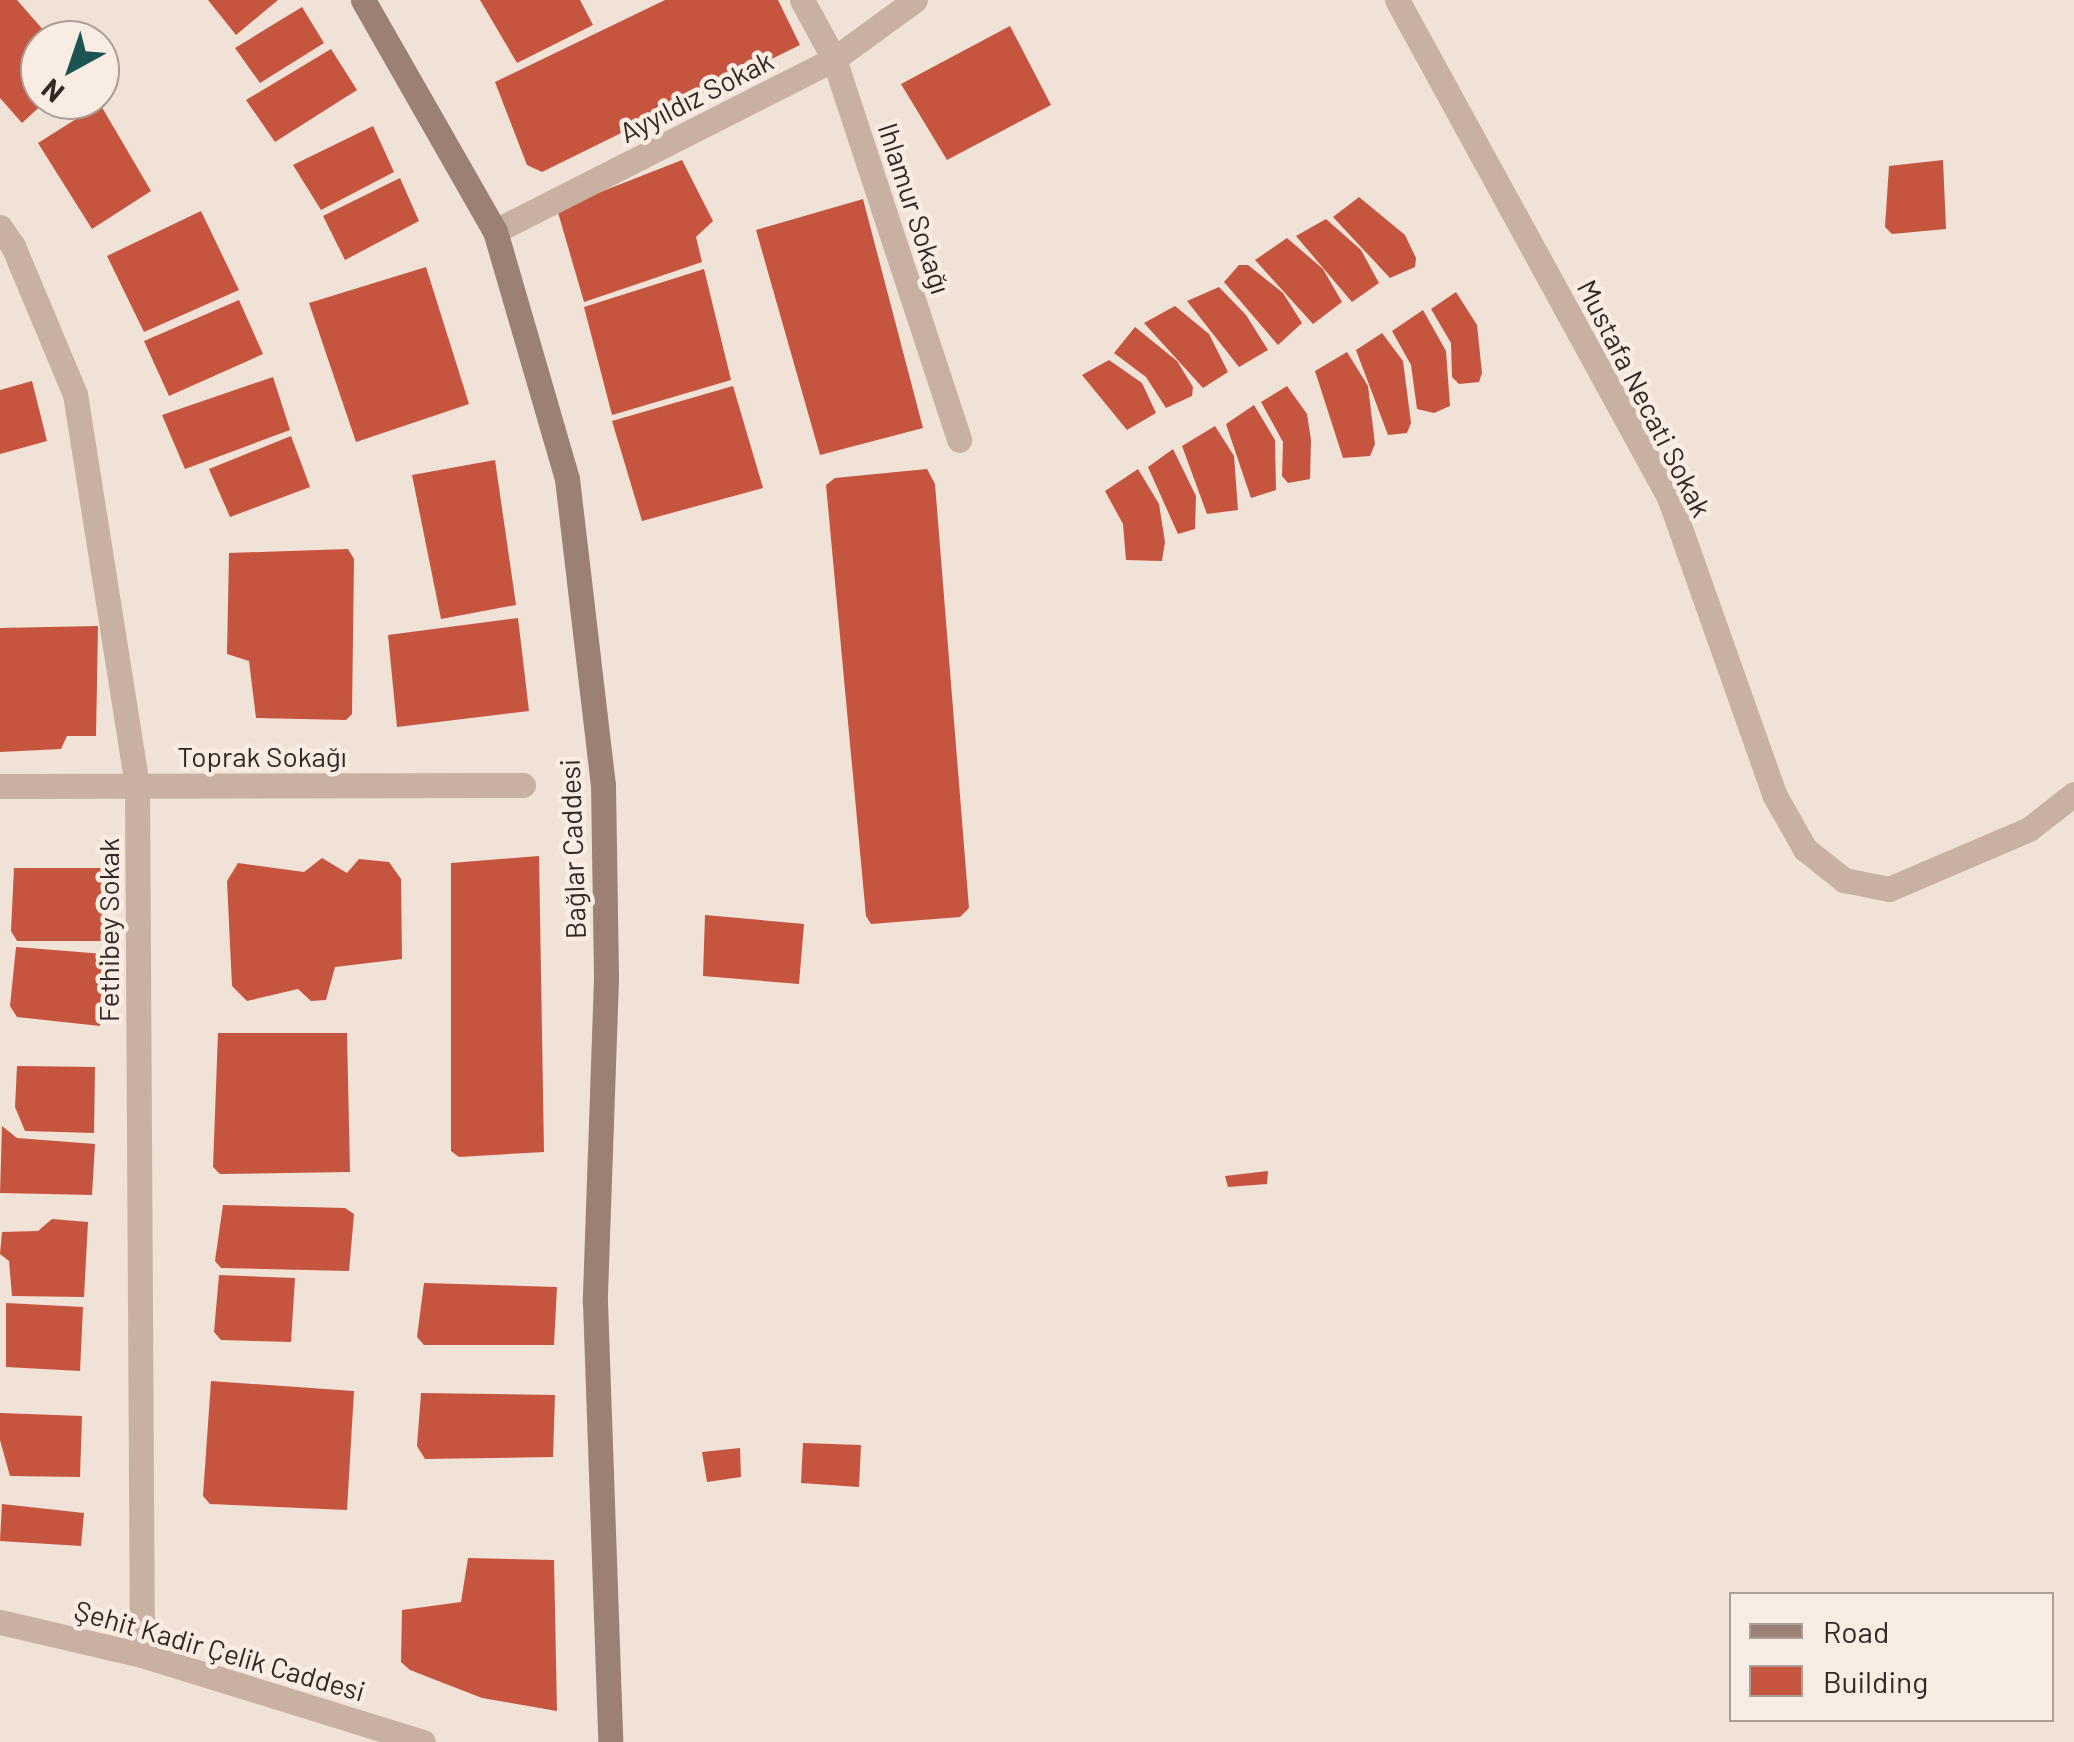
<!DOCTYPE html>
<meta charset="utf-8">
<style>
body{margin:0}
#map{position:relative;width:2074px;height:1742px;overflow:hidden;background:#f1e2d7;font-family:Barlow,sans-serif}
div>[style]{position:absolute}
.building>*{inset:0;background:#c6553f}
.minor>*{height:25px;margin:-12.5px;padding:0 12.5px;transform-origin:12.5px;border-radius:12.5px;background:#c8b1a3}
.secondary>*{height:25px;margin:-12.5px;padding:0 12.5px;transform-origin:12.5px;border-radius:12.5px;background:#9c8075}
span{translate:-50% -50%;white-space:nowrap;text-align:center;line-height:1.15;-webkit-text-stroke:9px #f9ede3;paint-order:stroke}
.street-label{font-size:28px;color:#332825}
.legend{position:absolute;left:1729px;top:1592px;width:325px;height:130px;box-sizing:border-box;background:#f9ede3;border:2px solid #aa9e97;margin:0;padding:12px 18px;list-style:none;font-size:30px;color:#332825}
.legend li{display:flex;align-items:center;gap:20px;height:50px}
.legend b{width:50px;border:2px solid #aa9e97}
.north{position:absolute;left:20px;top:20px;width:100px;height:100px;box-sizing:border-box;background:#f9ede3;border:2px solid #aa9e97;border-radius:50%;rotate:220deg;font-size:28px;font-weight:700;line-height:40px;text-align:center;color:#332825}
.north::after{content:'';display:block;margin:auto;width:35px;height:45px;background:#1b5453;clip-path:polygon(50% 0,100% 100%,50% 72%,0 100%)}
</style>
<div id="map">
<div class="building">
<i style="clip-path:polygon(0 0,17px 0,52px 40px,40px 40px,40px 100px,47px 100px,22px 123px,0 98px)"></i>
<i style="clip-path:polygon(208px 0,278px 0,236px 35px)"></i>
<i style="clip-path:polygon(480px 0,580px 0,593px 25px,517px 63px)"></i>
<i style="clip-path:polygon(665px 0,778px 0,800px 45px,542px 172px,527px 165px,495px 82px)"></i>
<i style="clip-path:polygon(302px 7px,324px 43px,260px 83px,235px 48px)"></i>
<i style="clip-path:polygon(1010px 26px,1051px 105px,947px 160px,901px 84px)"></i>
<i style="clip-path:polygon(331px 49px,357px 90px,275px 142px,246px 100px)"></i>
<i style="clip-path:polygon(100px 104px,151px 191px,92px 229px,38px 143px)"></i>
<i style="clip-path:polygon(373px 126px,394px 172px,321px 210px,293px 165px)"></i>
<i style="clip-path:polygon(682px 160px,713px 221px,696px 237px,702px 262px,584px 302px,557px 209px)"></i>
<i style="clip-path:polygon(1943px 160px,1946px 229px,1892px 234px,1885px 227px,1889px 166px)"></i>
<i style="clip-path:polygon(400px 178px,419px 221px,345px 260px,323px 216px)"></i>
<i style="clip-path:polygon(1359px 197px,1405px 235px,1416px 258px,1415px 267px,1390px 278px,1333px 217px)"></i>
<i style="clip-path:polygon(863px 199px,923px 428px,820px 455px,756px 230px)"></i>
<i style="clip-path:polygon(201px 211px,239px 290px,144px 332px,107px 256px)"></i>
<i style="clip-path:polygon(1326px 219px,1361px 250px,1379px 283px,1352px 302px,1296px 236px)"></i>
<i style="clip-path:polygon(1287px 238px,1323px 269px,1342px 302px,1313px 324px,1255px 260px)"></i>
<i style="clip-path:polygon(1239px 265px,1248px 265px,1283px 293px,1302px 323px,1278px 345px,1224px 282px)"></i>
<i style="clip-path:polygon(426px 267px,469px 404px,356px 442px,309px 303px)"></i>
<i style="clip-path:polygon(704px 269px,731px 380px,612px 415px,584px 307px)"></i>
<i style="clip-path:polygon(1219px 287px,1246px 315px,1268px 350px,1239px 367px,1187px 301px)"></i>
<i style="clip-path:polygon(1456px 292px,1477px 325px,1482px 373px,1479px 382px,1459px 384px,1452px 377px,1451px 343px,1431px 309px)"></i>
<i style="clip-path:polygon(239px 300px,263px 354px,169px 396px,144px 341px)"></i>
<i style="clip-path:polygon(1175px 306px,1209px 334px,1228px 372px,1203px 388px,1144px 323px)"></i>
<i style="clip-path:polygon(1423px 310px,1446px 351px,1450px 406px,1434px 413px,1417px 409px,1411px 365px,1392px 331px)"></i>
<i style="clip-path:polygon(1135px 327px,1177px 361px,1193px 387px,1192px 396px,1166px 408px,1146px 377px,1114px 353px)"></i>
<i style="clip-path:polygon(1382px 333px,1403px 361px,1411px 423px,1407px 433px,1388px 435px,1356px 350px)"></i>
<i style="clip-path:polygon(1347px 352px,1368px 386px,1375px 444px,1370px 456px,1343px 458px,1315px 371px)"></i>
<i style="clip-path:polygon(1109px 360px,1142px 383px,1156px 413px,1127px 430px,1082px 375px)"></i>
<i style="clip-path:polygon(273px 377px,290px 430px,185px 469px,162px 415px)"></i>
<i style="clip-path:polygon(32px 381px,47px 441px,0 454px,0 390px)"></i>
<i style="clip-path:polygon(733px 386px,763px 488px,642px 521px,612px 421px)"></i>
<i style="clip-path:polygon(1287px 386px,1307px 414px,1311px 440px,1310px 479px,1288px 483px,1282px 476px,1283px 442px,1261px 402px)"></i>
<i style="clip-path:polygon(1254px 405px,1275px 440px,1276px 490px,1251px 498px,1226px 424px)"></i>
<i style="clip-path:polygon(1215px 426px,1234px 456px,1238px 510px,1207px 514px,1182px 446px)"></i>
<i style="clip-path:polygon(291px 436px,310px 487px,230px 517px,209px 469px)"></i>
<i style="clip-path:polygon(1173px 449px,1196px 496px,1195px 529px,1178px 534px,1148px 467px)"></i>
<i style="clip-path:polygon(495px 460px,516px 605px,441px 619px,412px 475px)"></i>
<i style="clip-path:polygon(927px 469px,935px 484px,969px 908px,960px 917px,871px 924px,866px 916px,826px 485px,835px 478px)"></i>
<i style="clip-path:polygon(1138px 469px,1159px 504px,1165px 542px,1162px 561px,1126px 560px,1123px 524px,1105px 491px)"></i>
<i style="clip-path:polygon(348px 549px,354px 559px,352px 714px,346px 720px,256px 718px,249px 661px,227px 654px,229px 553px)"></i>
<i style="clip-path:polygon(518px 618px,529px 711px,397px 727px,388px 635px)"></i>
<i style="clip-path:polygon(98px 626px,96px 736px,67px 736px,61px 749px,0 752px,0 628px)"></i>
<i style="clip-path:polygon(539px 856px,544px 1152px,459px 1157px,451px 1151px,451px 863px)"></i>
<i style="clip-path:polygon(322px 858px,347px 873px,359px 859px,389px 862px,401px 879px,402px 959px,335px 967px,326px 1000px,311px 1001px,298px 989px,247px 1001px,232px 986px,227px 881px,238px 863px,304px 872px)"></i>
<i style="clip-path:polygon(14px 868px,104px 868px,104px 941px,17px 941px,11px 931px)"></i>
<i style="clip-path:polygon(705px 915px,804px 924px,799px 984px,703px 976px)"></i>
<i style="clip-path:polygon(16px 947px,104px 954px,100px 1026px,17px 1017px,10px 1006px)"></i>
<i style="clip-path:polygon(218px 1033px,347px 1033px,350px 1172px,220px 1174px,213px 1167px)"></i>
<i style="clip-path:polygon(17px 1066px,95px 1067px,94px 1133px,25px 1131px,15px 1107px)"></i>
<i style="clip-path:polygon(2px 1126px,17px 1138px,95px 1144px,92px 1195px,0 1193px)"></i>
<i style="clip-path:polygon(1268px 1171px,1267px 1184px,1228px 1187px,1225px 1176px)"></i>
<i style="clip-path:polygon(223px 1205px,345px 1208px,354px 1214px,349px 1271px,221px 1268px,215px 1261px)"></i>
<i style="clip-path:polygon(52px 1219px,88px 1222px,84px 1297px,12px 1296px,9px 1261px,0 1254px,2px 1232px,38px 1231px)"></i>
<i style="clip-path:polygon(219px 1275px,295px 1278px,291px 1342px,221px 1340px,214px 1332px)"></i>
<i style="clip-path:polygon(424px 1283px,557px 1287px,554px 1345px,424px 1345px,417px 1337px)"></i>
<i style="clip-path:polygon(6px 1303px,83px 1307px,80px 1371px,6px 1367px)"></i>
<i style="clip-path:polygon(211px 1381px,354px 1391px,347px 1510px,210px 1504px,203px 1496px)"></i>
<i style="clip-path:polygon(421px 1393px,555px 1395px,553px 1457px,425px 1459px,417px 1446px)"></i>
<i style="clip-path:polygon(0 1413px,82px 1416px,80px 1477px,10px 1476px,0 1440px)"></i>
<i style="clip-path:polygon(803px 1443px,861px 1445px,859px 1487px,801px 1483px)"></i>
<i style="clip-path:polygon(740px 1448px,741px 1477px,707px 1482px,702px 1452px)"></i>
<i style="clip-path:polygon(2px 1504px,84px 1513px,81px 1546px,0 1541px)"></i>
<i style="clip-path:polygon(468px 1558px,554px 1560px,557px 1711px,482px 1698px,410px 1670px,401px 1662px,402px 1610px,461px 1602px)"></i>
</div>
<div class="minor">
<i style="left:802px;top:0;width:67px;rotate:61.5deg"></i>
<i style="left:834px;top:59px;width:401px;rotate:71.8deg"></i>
<i style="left:1397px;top:0;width:567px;rotate:61.31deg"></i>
<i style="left:1669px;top:497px;width:317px;rotate:70.5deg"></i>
<i style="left:1775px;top:796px;width:61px;rotate:60.5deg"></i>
<i style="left:1805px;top:849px;width:50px;rotate:38.5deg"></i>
<i style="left:1844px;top:880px;width:46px;rotate:11.3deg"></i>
<i style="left:1889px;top:889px;width:152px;rotate:-23.2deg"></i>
<i style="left:2029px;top:829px;width:57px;rotate:-37.9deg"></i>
<i style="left:0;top:227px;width:23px;rotate:56deg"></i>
<i style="left:13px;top:246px;width:160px;rotate:67.3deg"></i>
<i style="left:75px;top:394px;width:397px;rotate:81deg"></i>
<i style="left:137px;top:786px;width:869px;rotate:89.67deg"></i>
<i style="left:495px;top:231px;width:380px;rotate:-26.9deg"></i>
<i style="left:834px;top:59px;width:100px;rotate:-36.1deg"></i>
<i style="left:0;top:786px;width:523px;rotate:-0.11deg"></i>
<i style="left:0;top:1622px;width:146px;rotate:13.1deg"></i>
<i style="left:142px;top:1655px;width:294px;rotate:17.2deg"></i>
</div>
<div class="secondary">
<i style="left:363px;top:0;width:266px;rotate:60.3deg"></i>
<i style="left:495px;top:231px;width:258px;rotate:73.8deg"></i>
<i style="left:567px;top:479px;width:308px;rotate:83.3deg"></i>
<i style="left:603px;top:785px;width:194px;rotate:89.1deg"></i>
<i style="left:606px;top:979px;width:323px;rotate:92deg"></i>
<i style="left:595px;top:1302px;width:440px;rotate:88deg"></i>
</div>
<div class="street-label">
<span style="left:696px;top:96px;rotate:-27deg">Ayyıldız Sokak</span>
<span style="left:915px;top:208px;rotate:72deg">Ihlamur Sokağı</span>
<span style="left:1645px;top:398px;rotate:63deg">Mustafa Necati Sokak</span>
<span style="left:262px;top:756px">Toprak Sokağı</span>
<span style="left:572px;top:849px;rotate:-92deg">Bağlar Caddesi</span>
<span style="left:108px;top:930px;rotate:-90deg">Fethibey Sokak</span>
<span style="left:220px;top:1650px;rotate:16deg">Şehit Kadir Çelik Caddesi</span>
</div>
<ul class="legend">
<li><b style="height:12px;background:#9c8075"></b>Road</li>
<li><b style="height:28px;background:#c6553f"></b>Building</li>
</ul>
<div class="north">N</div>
</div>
